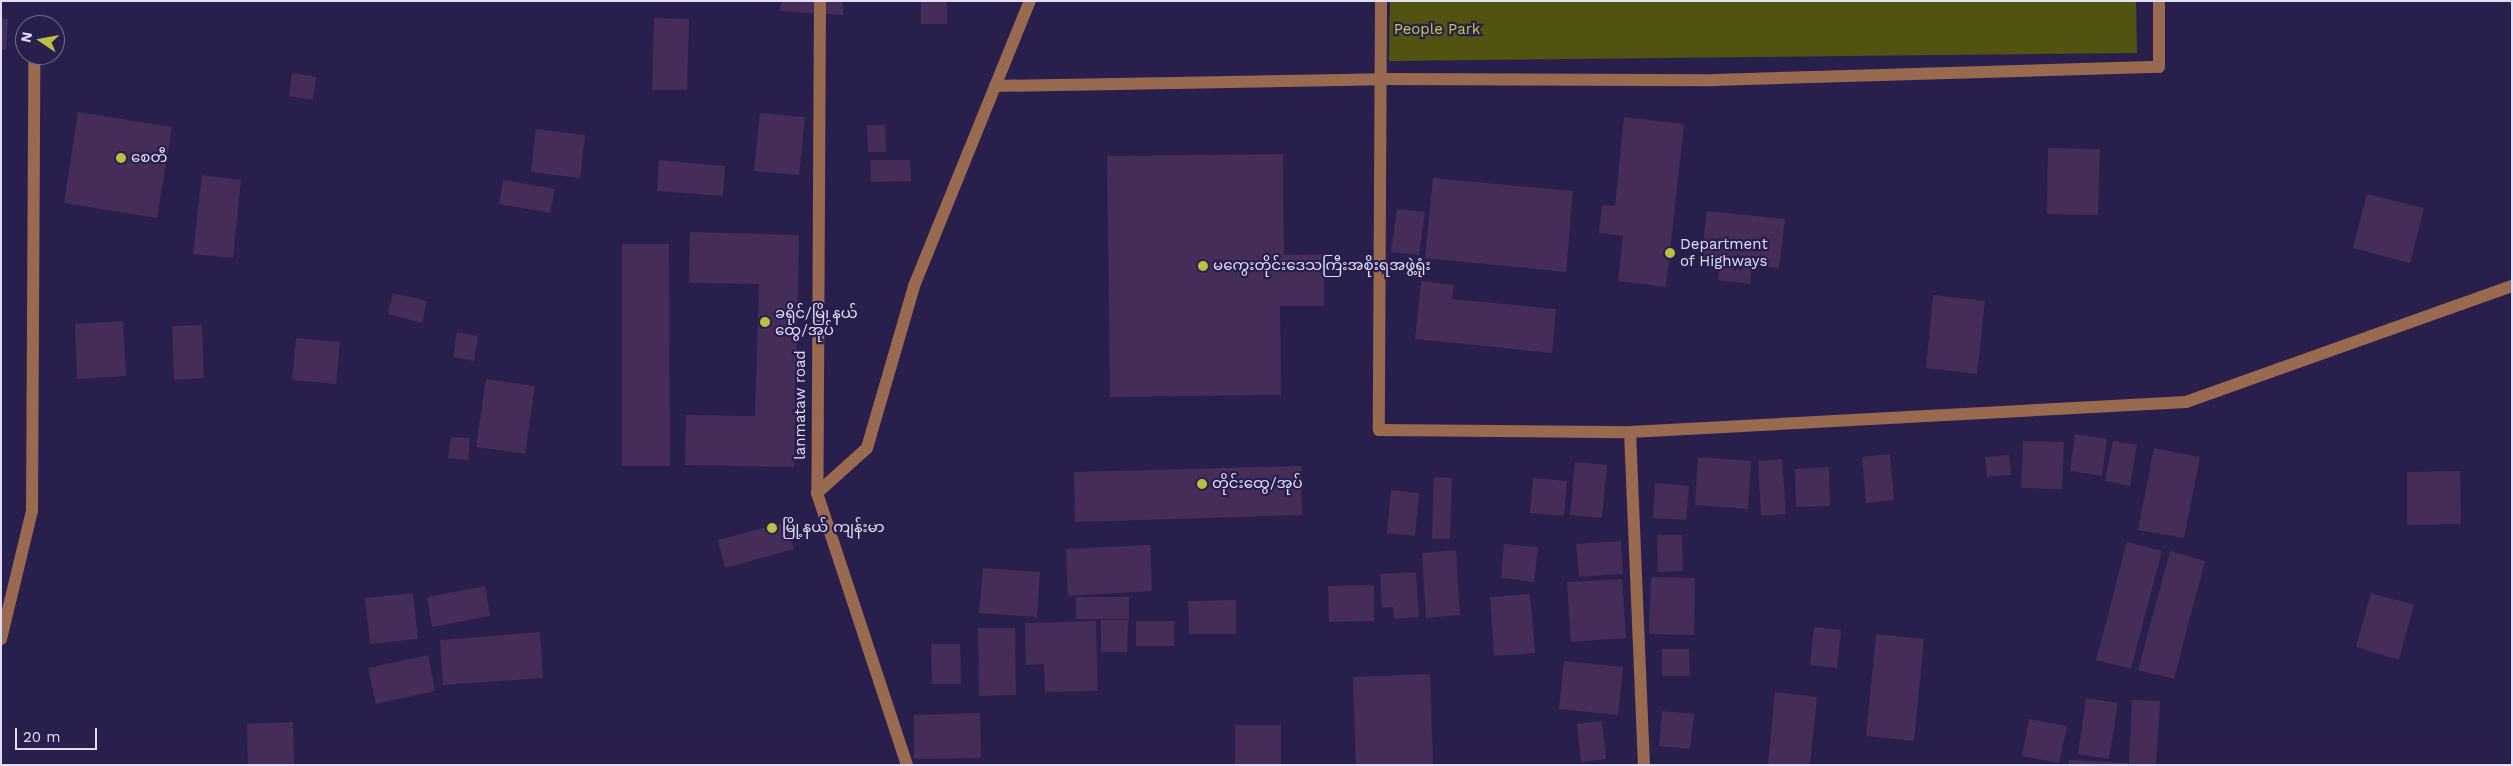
<!DOCTYPE html>
<meta charset="utf-8">
<style>
body{margin:0}
#map{position:relative;width:2513px;height:766px;overflow:hidden;background:#281f4c;font-family:"Work Sans","Noto Sans Myanmar",sans-serif}
div>[style]{position:absolute}
.green>*{inset:0;background:#525311}
.building>*{inset:0;background:#462c58}
.minor>*{height:12px;margin:-6px;padding:0 6px;transform-origin:6px;border-radius:6px;background:#996a4f}
.dots>*{width:14px;height:14px;translate:-50% -50%;box-sizing:border-box;border:2px solid #281f4c;border-radius:50%}
span{translate:-50% -50%;white-space:nowrap;text-align:center;line-height:1.15;-webkit-text-stroke:4.5px #281f4c;paint-order:stroke}
.park-label{font-size:15px;color:#c7c943}
.poi-label{font-size:15px;color:#e1defb}
.left{translate:0 -50%;text-align:left}
.street-label{font-size:15px;color:#e1defb}
.frame{position:absolute;inset:0;border:2px solid #e1defb;pointer-events:none}
.north{position:absolute;left:15px;top:15px;width:50px;height:50px;box-sizing:border-box;background:#281f4c;border:1px solid #726b92;border-radius:50%;rotate:282deg;font-size:14px;font-weight:700;line-height:20px;text-align:center;color:#e1defb}
.north::after{content:'';display:block;margin:auto;width:18px;height:22px;background:#bdbf43;clip-path:polygon(50% 0,100% 100%,50% 72%,0 100%)}
.scale{position:absolute;left:15px;top:728px;width:82px;height:22px;box-sizing:border-box;border:2px solid #e1defb;border-top:0;padding-left:6px;font-size:15px;line-height:18px;white-space:nowrap;color:#e1defb;-webkit-text-stroke:4px #281f4c;paint-order:stroke}
</style>
<div id="map">
<div class="green">
<i style="clip-path:polygon(1390px 1px,2136px 1px,2137px 53px,1389px 61px)"></i>
</div>
<div class="building">
<i style="clip-path:polygon(781px 1px,843px 1px,843px 15px,780px 11px)"></i>
<i style="clip-path:polygon(921px 1px,947px 1px,947px 24px,921px 24px)"></i>
<i style="clip-path:polygon(1px 18px,8px 19px,6px 50px,1px 50px)"></i>
<i style="clip-path:polygon(654px 18px,689px 19px,687px 90px,652px 90px)"></i>
<i style="clip-path:polygon(292px 73px,316px 77px,313px 100px,289px 96px)"></i>
<i style="clip-path:polygon(78px 112px,172px 127px,157px 218px,64px 203px)"></i>
<i style="clip-path:polygon(760px 113px,805px 117px,799px 175px,754px 171px)"></i>
<i style="clip-path:polygon(1624px 117px,1684px 124px,1666px 287px,1618px 281px,1623px 236px,1599px 233px,1602px 205px,1615px 206px)"></i>
<i style="clip-path:polygon(867px 125px,885px 125px,886px 152px,868px 152px)"></i>
<i style="clip-path:polygon(536px 129px,585px 135px,580px 178px,531px 172px)"></i>
<i style="clip-path:polygon(2048px 148px,2100px 149px,2098px 215px,2047px 214px)"></i>
<i style="clip-path:polygon(1283px 154px,1284px 255px,1324px 254px,1324px 306px,1280px 306px,1281px 395px,1110px 397px,1107px 156px)"></i>
<i style="clip-path:polygon(659px 160px,725px 166px,723px 196px,657px 191px)"></i>
<i style="clip-path:polygon(870px 160px,910px 160px,911px 181px,871px 182px)"></i>
<i style="clip-path:polygon(202px 175px,241px 180px,233px 258px,193px 254px)"></i>
<i style="clip-path:polygon(1433px 178px,1573px 191px,1566px 272px,1425px 258px)"></i>
<i style="clip-path:polygon(503px 180px,555px 189px,550px 213px,499px 204px)"></i>
<i style="clip-path:polygon(2367px 194px,2424px 208px,2410px 263px,2353px 248px)"></i>
<i style="clip-path:polygon(1397px 209px,1425px 212px,1419px 255px,1391px 252px)"></i>
<i style="clip-path:polygon(1707px 211px,1785px 219px,1779px 268px,1752px 265px,1750px 284px,1718px 280px,1720px 262px,1701px 260px)"></i>
<i style="clip-path:polygon(690px 232px,799px 235px,794px 467px,685px 465px,686px 415px,755px 416px,759px 284px,689px 283px)"></i>
<i style="clip-path:polygon(622px 244px,669px 244px,670px 466px,622px 466px)"></i>
<i style="clip-path:polygon(1421px 281px,1454px 285px,1452px 299px,1556px 309px,1552px 353px,1415px 339px)"></i>
<i style="clip-path:polygon(393px 293px,427px 301px,422px 323px,388px 314px)"></i>
<i style="clip-path:polygon(1933px 295px,1985px 301px,1977px 374px,1926px 368px)"></i>
<i style="clip-path:polygon(123px 321px,126px 376px,77px 379px,75px 324px)"></i>
<i style="clip-path:polygon(202px 325px,204px 378px,174px 380px,172px 326px)"></i>
<i style="clip-path:polygon(457px 332px,478px 336px,474px 361px,453px 357px)"></i>
<i style="clip-path:polygon(296px 338px,340px 342px,336px 384px,292px 380px)"></i>
<i style="clip-path:polygon(486px 379px,535px 386px,525px 454px,476px 447px)"></i>
<i style="clip-path:polygon(2075px 434px,2107px 439px,2102px 476px,2070px 471px)"></i>
<i style="clip-path:polygon(451px 437px,470px 438px,468px 460px,448px 458px)"></i>
<i style="clip-path:polygon(2023px 441px,2064px 442px,2062px 489px,2021px 488px)"></i>
<i style="clip-path:polygon(2113px 441px,2137px 445px,2130px 486px,2105px 481px)"></i>
<i style="clip-path:polygon(2154px 448px,2200px 457px,2184px 538px,2138px 530px)"></i>
<i style="clip-path:polygon(1890px 454px,1894px 500px,1866px 503px,1862px 457px)"></i>
<i style="clip-path:polygon(2009px 455px,2011px 475px,1987px 477px,1985px 457px)"></i>
<i style="clip-path:polygon(1698px 457px,1751px 461px,1748px 509px,1695px 505px)"></i>
<i style="clip-path:polygon(1782px 459px,1786px 514px,1761px 516px,1758px 461px)"></i>
<i style="clip-path:polygon(1575px 462px,1607px 465px,1602px 518px,1570px 515px)"></i>
<i style="clip-path:polygon(1301px 466px,1302px 515px,1075px 522px,1074px 472px)"></i>
<i style="clip-path:polygon(1829px 467px,1830px 506px,1796px 507px,1795px 469px)"></i>
<i style="clip-path:polygon(2460px 471px,2461px 524px,2407px 525px,2407px 472px)"></i>
<i style="clip-path:polygon(1434px 477px,1452px 478px,1450px 539px,1432px 539px)"></i>
<i style="clip-path:polygon(1533px 478px,1567px 481px,1564px 516px,1530px 513px)"></i>
<i style="clip-path:polygon(1655px 483px,1689px 486px,1686px 520px,1653px 518px)"></i>
<i style="clip-path:polygon(1391px 490px,1419px 493px,1415px 536px,1387px 533px)"></i>
<i style="clip-path:polygon(786px 522px,794px 549px,725px 568px,718px 540px)"></i>
<i style="clip-path:polygon(1657px 535px,1682px 535px,1683px 571px,1658px 572px)"></i>
<i style="clip-path:polygon(1621px 541px,1623px 574px,1579px 577px,1576px 544px)"></i>
<i style="clip-path:polygon(2127px 542px,2162px 551px,2131px 669px,2096px 660px)"></i>
<i style="clip-path:polygon(1504px 544px,1538px 547px,1534px 582px,1501px 578px)"></i>
<i style="clip-path:polygon(1150px 545px,1152px 591px,1068px 596px,1066px 549px)"></i>
<i style="clip-path:polygon(1456px 550px,1460px 615px,1426px 618px,1422px 553px)"></i>
<i style="clip-path:polygon(2170px 551px,2205px 561px,2174px 679px,2138px 670px)"></i>
<i style="clip-path:polygon(983px 568px,1040px 572px,1037px 617px,979px 613px)"></i>
<i style="clip-path:polygon(1416px 572px,1419px 617px,1394px 619px,1393px 607px,1382px 608px,1380px 574px)"></i>
<i style="clip-path:polygon(1651px 577px,1695px 578px,1694px 635px,1649px 634px)"></i>
<i style="clip-path:polygon(1622px 579px,1626px 638px,1571px 642px,1567px 582px)"></i>
<i style="clip-path:polygon(1374px 585px,1374px 621px,1329px 622px,1328px 586px)"></i>
<i style="clip-path:polygon(485px 586px,490px 616px,432px 627px,427px 597px)"></i>
<i style="clip-path:polygon(413px 593px,418px 639px,370px 644px,365px 598px)"></i>
<i style="clip-path:polygon(2371px 593px,2414px 605px,2399px 660px,2356px 647px)"></i>
<i style="clip-path:polygon(1530px 594px,1535px 653px,1494px 656px,1490px 597px)"></i>
<i style="clip-path:polygon(1076px 597px,1129px 597px,1129px 619px,1076px 619px)"></i>
<i style="clip-path:polygon(1236px 600px,1236px 634px,1189px 634px,1188px 601px)"></i>
<i style="clip-path:polygon(1101px 620px,1128px 620px,1127px 652px,1101px 652px)"></i>
<i style="clip-path:polygon(1096px 621px,1098px 691px,1045px 692px,1044px 664px,1026px 665px,1025px 623px)"></i>
<i style="clip-path:polygon(1136px 621px,1174px 621px,1174px 646px,1136px 646px)"></i>
<i style="clip-path:polygon(1814px 627px,1841px 630px,1837px 668px,1810px 665px)"></i>
<i style="clip-path:polygon(978px 628px,1015px 628px,1016px 695px,979px 696px)"></i>
<i style="clip-path:polygon(540px 632px,543px 678px,443px 685px,440px 640px)"></i>
<i style="clip-path:polygon(1876px 634px,1924px 639px,1914px 741px,1866px 736px)"></i>
<i style="clip-path:polygon(931px 644px,960px 644px,961px 684px,932px 684px)"></i>
<i style="clip-path:polygon(1662px 649px,1689px 649px,1690px 676px,1662px 676px)"></i>
<i style="clip-path:polygon(428px 655px,435px 691px,376px 704px,368px 668px)"></i>
<i style="clip-path:polygon(1564px 661px,1623px 667px,1618px 715px,1559px 709px)"></i>
<i style="clip-path:polygon(1430px 674px,1433px 765px,1356px 765px,1353px 677px)"></i>
<i style="clip-path:polygon(1775px 692px,1817px 697px,1810px 765px,1768px 765px)"></i>
<i style="clip-path:polygon(2086px 698px,2118px 703px,2109px 759px,2078px 754px)"></i>
<i style="clip-path:polygon(2132px 700px,2160px 701px,2156px 765px,2129px 765px)"></i>
<i style="clip-path:polygon(1662px 711px,1694px 714px,1690px 749px,1659px 746px)"></i>
<i style="clip-path:polygon(980px 713px,981px 758px,914px 759px,914px 715px)"></i>
<i style="clip-path:polygon(2029px 719px,2067px 726px,2059px 763px,2022px 756px)"></i>
<i style="clip-path:polygon(1602px 721px,1606px 759px,1581px 762px,1577px 724px)"></i>
<i style="clip-path:polygon(293px 722px,294px 765px,248px 765px,247px 724px)"></i>
<i style="clip-path:polygon(1235px 725px,1281px 725px,1281px 765px,1235px 765px)"></i>
<i style="clip-path:polygon(2069px 760px,2128px 763px,2128px 765px,2069px 765px)"></i>
</div>
<div class="minor">
<i style="left:820px;top:1px;width:492px;rotate:90.3deg"></i>
<i style="left:817px;top:493px;width:287px;rotate:71.7deg"></i>
<i style="left:1381px;top:1px;width:429px;rotate:90.3deg"></i>
<i style="left:1379px;top:430px;width:251px;rotate:0.5deg"></i>
<i style="left:1630px;top:432px;width:557px;rotate:-3.09deg"></i>
<i style="left:2186px;top:402px;width:346px;rotate:-19.6deg"></i>
<i style="left:995px;top:86px;width:387px;rotate:-1deg"></i>
<i style="left:1382px;top:79px;width:332px;rotate:0.2deg"></i>
<i style="left:1714px;top:80px;width:445px;rotate:-1.7deg"></i>
<i style="left:2159px;top:67px;width:66px;rotate:-90deg"></i>
<i style="left:1630px;top:432px;width:333px;rotate:87.6deg"></i>
<i style="left:817px;top:493px;width:67px;rotate:-42deg"></i>
<i style="left:867px;top:448px;width:169px;rotate:-73.8deg"></i>
<i style="left:914px;top:286px;width:308px;rotate:-67.9deg"></i>
<i style="left:1px;top:639px;width:132px;rotate:-76.4deg"></i>
<i style="left:32px;top:511px;width:452px;rotate:-89.7deg"></i>
</div>
<div class="dots">
<i style="left:121px;top:158px;background:#bdbf43"></i>
<i style="left:1670px;top:253px;background:#bdbf43"></i>
<i style="left:1203px;top:266px;background:#bdbf43"></i>
<i style="left:765px;top:322px;background:#bdbf43"></i>
<i style="left:1202px;top:484px;background:#bdbf43"></i>
<i style="left:772px;top:528px;background:#bdbf43"></i>
</div>
<div class="park-label">
<span style="left:1437px;top:30px">People Park</span>
</div>
<div class="poi-label">
<span class="left" style="left:131px;top:158px">စေတီ</span>
<span class="left" style="left:1680px;top:253px">Department<br>of Highways</span>
<span class="left" style="left:1213px;top:266px">မကွေးတိုင်းဒေသကြီးအစိုးရအဖွဲ့ရုံး</span>
<span class="left" style="left:775px;top:322px">ခရိုင်/မြို့နယ်<br>ထွေ/အုပ်</span>
<span class="left" style="left:1212px;top:484px">တိုင်းထွေ/အုပ်</span>
<span class="left" style="left:782px;top:528px">မြို့နယ် ကျန်းမာ</span>
</div>
<div class="street-label">
<span style="left:801px;top:405px;rotate:-90deg">lanmataw road</span>
</div>
<div class="frame"></div>
<div class="north">N</div>
<div class="scale">20 m</div>
</div>
